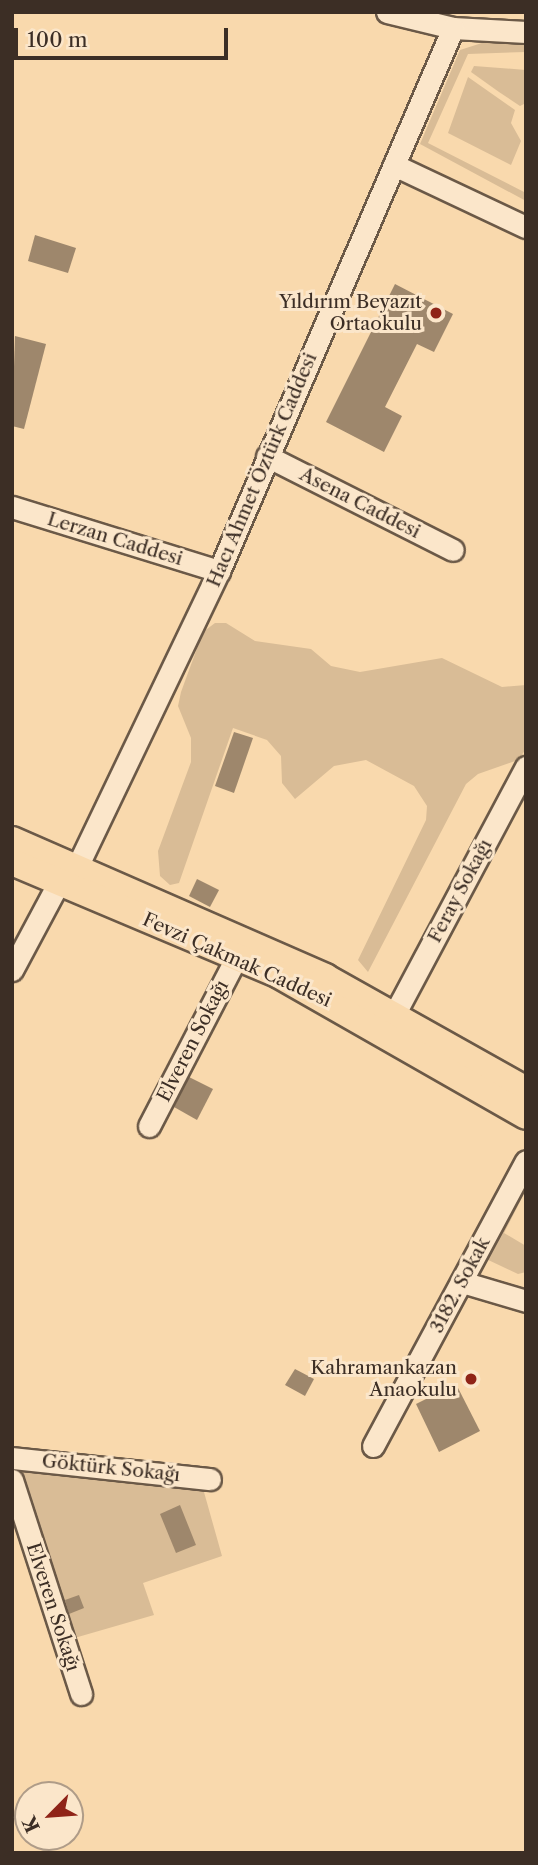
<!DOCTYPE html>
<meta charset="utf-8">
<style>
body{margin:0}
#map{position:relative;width:538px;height:1865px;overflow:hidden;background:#f9d9ad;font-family:"Libre Caslon Text",serif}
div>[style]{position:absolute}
.green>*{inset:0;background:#d9bc96}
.building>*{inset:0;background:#9e876c}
.roads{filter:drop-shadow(2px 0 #6b5947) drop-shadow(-2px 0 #6b5947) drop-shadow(0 2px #6b5947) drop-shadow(0 -2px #6b5947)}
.minor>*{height:21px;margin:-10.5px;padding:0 10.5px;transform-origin:10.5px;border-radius:10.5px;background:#fbe6ca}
.major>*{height:26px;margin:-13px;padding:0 13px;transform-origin:13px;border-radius:13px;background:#f9d9ad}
.dots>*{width:19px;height:19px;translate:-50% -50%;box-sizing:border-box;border:4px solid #fbe6ca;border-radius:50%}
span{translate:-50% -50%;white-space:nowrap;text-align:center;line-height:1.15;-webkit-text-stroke:6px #fbe6ca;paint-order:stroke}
.poi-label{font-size:19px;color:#3c2e25}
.right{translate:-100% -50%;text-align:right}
.street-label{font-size:19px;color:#3c2e25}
.frame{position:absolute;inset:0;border:14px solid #3c2e25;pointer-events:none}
.north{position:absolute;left:14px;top:1781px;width:70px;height:70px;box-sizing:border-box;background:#fbe6ca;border:2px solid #af9c88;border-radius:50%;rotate:245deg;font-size:19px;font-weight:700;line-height:28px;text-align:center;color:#3c2e25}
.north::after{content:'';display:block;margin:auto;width:24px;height:32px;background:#8f2418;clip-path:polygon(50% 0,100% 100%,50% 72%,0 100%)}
.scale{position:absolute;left:14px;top:28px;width:214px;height:32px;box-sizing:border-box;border:4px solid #3c2e25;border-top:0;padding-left:9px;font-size:21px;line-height:24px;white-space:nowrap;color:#3c2e25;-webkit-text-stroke:5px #fbe6ca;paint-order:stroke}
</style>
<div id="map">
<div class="green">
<i style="clip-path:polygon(485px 42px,526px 45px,526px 52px,468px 54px,428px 143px,526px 193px,526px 201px,420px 144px,460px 50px)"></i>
<i style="clip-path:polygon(474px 66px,526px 70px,526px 103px,520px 106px,499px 92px,471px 72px)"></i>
<i style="clip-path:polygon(468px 77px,515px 110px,511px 123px,521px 141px,511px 165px,448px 133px)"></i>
<i style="clip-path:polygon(215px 623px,226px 623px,255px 641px,311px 649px,331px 666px,360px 672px,442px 658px,502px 687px,526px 685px,526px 749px,518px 760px,478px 774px,466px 784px,368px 972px,358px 960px,426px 820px,427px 806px,414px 786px,366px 760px,334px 766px,295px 799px,282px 783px,281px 756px,267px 740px,233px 728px,179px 883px,170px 885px,160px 876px,158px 851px,191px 762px,191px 738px,178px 706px,181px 692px,203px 632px)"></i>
<i style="clip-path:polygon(526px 1176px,526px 1190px,504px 1233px,526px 1246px,526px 1272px,518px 1274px,484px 1258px)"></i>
<i style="clip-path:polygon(28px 1462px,202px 1485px,222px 1556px,143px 1583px,154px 1615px,71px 1639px,16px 1475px)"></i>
</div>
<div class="building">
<i style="clip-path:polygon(35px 235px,76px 248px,68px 273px,28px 261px)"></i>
<i style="clip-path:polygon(395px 284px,453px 314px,434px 352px,417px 344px,385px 407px,402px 416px,384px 452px,326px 422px)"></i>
<i style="clip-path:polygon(15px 336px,46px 344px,24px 429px,12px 426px)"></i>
<i style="clip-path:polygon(234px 732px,253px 738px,234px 793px,215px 786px)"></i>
<i style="clip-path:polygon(197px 879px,219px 890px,210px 907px,189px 896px)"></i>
<i style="clip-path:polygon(189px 1077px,213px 1089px,197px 1120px,174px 1107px)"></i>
<i style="clip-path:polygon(295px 1369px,314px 1379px,305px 1396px,285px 1385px)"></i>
<i style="clip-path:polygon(456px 1384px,480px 1431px,439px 1452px,416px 1404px)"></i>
<i style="clip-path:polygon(180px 1505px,196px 1545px,176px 1553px,160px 1514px)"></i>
<i style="clip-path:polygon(79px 1595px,84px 1608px,69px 1614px,65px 1600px)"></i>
</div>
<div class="roads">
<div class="minor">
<i style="left:387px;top:12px;width:68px;rotate:13.6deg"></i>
<i style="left:453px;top:28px;width:73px;rotate:3.1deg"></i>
<i style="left:394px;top:165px;width:146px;rotate:25.2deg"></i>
<i style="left:267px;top:456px;width:208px;rotate:26.8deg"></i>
<i style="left:12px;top:507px;width:217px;rotate:17.2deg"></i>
<i style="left:77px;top:867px;width:328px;rotate:-64.4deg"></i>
<i style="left:219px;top:571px;width:591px;rotate:-66.69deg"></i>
<i style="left:12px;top:970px;width:100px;rotate:-61.9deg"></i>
<i style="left:394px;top:1015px;width:281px;rotate:-62deg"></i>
<i style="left:149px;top:1126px;width:191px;rotate:-62.6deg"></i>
<i style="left:462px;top:1282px;width:67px;rotate:16.5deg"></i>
<i style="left:373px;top:1446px;width:323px;rotate:-61.8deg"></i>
<i style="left:12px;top:1458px;width:199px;rotate:6.1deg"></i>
<i style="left:12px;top:1480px;width:225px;rotate:72.1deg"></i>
</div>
<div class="major">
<i style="left:12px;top:840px;width:342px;rotate:23.6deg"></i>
<i style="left:325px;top:977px;width:231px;rotate:29.3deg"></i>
<i style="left:12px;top:862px;width:290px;rotate:22.9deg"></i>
<i style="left:279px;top:975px;width:284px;rotate:29.7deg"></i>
</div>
</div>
<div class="dots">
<i style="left:436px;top:313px;background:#8f2418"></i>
<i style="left:471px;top:1379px;background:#8f2418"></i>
</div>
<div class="poi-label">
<span class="right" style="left:422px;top:313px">Yıldırım Beyazıt<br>Ortaokulu</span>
<span class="right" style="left:457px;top:1379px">Kahramankazan<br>Anaokulu</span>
</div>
<div class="street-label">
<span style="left:262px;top:470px;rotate:-67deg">Hacı Ahmet Öztürk Caddesi</span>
<span style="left:360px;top:503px;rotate:27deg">Asena Caddesi</span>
<span style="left:115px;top:539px;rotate:17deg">Lerzan Caddesi</span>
<span style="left:460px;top:891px;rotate:-62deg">Feray Sokağı</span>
<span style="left:237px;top:960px;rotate:24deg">Fevzi Çakmak Caddesi</span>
<span style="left:193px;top:1041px;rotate:-63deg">Elveren Sokağı</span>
<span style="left:460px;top:1285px;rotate:-62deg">3182. Sokak</span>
<span style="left:111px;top:1468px;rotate:6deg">Göktürk Sokağı</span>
<span style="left:53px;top:1607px;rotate:72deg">Elveren Sokağı</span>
</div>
<div class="frame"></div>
<div class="north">K</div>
<div class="scale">100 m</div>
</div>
